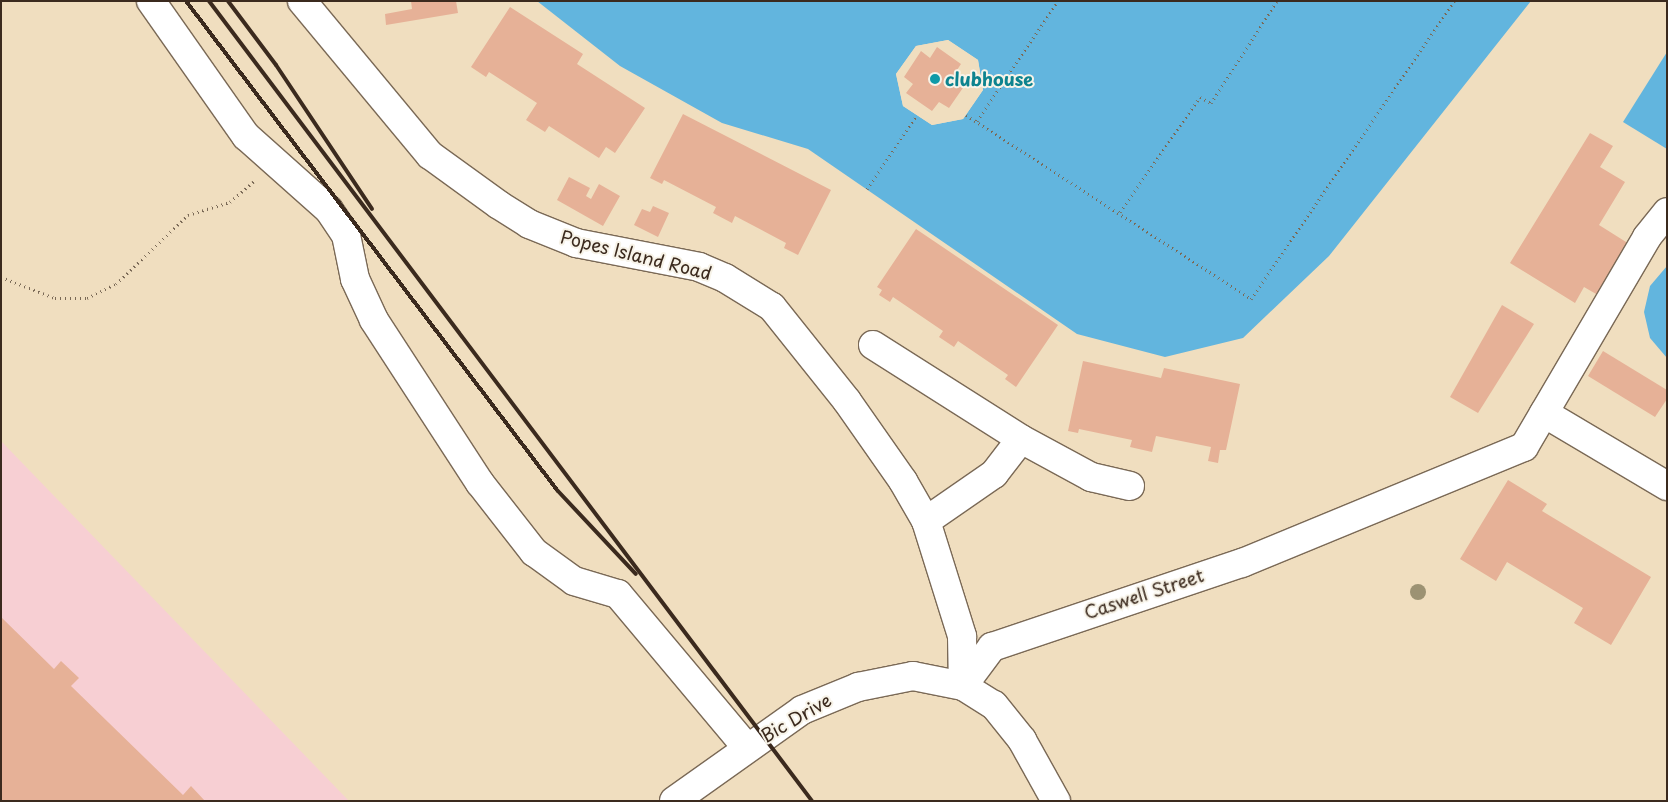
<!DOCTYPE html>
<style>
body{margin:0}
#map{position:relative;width:1668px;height:802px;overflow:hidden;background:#f0debf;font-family:"Playpen Sans",sans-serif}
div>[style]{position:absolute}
.built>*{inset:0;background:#f7cfd3}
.water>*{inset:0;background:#62b5de}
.pier>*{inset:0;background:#f0debf}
.building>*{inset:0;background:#e6b197}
.path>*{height:3px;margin-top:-1.5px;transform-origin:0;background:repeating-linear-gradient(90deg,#7a6956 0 1px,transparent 0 5px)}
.roads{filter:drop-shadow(1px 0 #7a6956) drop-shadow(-1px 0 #7a6956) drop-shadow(0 1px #7a6956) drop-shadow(0 -1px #7a6956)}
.minor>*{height:28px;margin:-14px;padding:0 14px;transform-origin:14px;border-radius:14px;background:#fff}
.rail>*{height:4px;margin:-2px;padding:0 2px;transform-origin:2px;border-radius:2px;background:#3b2a1e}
.trees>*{width:16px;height:16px;margin:-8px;border-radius:50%;background:#9c9273}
.dots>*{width:14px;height:14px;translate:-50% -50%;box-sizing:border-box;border:2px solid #f7f3e8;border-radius:50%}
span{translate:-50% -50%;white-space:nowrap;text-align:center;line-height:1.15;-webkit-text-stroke:4px #f7f3e8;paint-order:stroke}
.culture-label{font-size:18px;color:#0d838f;font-weight:700}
.left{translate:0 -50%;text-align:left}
.street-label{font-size:18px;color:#3b2a1e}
.frame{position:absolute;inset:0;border:2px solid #3b2a1e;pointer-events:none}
</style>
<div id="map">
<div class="built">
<i style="clip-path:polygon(1px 441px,349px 801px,1px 801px)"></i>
</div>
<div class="water">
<i style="clip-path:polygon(evenodd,537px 1px,1531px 1px,1329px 256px,1243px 338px,1165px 357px,1077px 334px,808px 149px,722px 123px,620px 66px,537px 1px,948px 40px,978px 60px,983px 90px,963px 119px,932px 125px,903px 106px,896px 74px,916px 46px,948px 40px)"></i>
<i style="clip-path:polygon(1667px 52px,1667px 149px,1623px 122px)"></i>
<i style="clip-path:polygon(1667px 266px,1667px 358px,1650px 338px,1644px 312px,1650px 286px)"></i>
</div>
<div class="pier">
<i style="clip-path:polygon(evenodd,948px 40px,978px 60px,983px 90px,963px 119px,932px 125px,903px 106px,896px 74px,916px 46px,948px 40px,947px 42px,975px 61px,980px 90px,962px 117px,932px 122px,905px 105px,899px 74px,917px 48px,947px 42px)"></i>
</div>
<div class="building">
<i style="clip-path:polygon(411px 1px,456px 1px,458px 13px,386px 25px,385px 14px,412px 9px)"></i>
<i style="clip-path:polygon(510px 7px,583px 54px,577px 64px,645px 108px,615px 153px,606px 147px,599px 158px,549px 126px,545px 132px,526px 120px,537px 103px,489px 72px,486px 77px,471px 67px)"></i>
<i style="clip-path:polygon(937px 47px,961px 64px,955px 73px,967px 82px,949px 108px,939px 102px,932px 111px,906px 93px,913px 84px,904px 77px,921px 51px,930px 58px)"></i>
<i style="clip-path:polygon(683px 114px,831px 190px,798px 255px,784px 248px,786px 243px,735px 216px,732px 223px,713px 213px,716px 207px,664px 180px,662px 184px,650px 178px)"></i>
<i style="clip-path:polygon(1590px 133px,1613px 146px,1600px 167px,1625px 182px,1599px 225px,1634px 247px,1603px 298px,1584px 287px,1575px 303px,1510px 263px)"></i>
<i style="clip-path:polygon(569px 177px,590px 188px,586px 196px,591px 199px,599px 184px,620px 196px,603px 226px,557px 200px)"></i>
<i style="clip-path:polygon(653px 206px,669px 213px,658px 237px,634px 225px,642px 209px,650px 212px)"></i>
<i style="clip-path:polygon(916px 229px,1058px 325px,1016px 387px,1005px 379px,1008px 375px,958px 341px,954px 347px,939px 337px,943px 331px,893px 297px,890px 302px,879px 295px,882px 290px,877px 287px)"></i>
<i style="clip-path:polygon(1502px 305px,1534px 324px,1478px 413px,1450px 397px)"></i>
<i style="clip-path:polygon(1603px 351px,1667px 390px,1667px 399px,1655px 417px,1588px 376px)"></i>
<i style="clip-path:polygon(1083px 361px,1161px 378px,1164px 368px,1240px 384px,1226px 450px,1220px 450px,1218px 463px,1208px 461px,1211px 447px,1156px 436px,1152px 452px,1130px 447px,1132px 440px,1079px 429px,1078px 433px,1068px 431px)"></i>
<i style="clip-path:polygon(1508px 480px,1547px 504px,1542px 511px,1651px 577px,1611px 645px,1574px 623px,1583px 608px,1507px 562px,1496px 581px,1460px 559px)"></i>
<i style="clip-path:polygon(1px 617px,54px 669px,61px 661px,79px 678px,71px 686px,183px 795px,191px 786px,205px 801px,1px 801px)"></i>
</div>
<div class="path">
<i style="left:966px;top:115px;width:339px;rotate:32.8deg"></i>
<i style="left:1251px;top:299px;width:361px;rotate:-55.7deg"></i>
<i style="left:977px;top:121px;width:145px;rotate:-56deg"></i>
<i style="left:867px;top:189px;width:89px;rotate:-56deg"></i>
<i style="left:1120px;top:212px;width:140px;rotate:-55.2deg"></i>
<i style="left:1200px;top:97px;width:13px;rotate:29deg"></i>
<i style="left:1211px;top:103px;width:121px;rotate:-57.1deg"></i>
<i style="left:1px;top:277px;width:58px;rotate:21.3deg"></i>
<i style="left:55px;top:298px;width:32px"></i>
<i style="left:87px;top:298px;width:32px;rotate:-26deg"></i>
<i style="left:116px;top:284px;width:100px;rotate:-43.8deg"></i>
<i style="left:188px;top:215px;width:44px;rotate:-17.2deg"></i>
<i style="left:230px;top:202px;width:33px;rotate:-41deg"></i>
</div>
<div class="roads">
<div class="minor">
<i style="left:151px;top:1px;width:165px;rotate:54.9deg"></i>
<i style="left:246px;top:136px;width:111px;rotate:41.7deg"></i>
<i style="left:329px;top:210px;width:30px;rotate:56deg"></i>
<i style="left:346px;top:235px;width:45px;rotate:78.4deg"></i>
<i style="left:355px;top:279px;width:45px;rotate:65.1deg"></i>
<i style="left:374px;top:320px;width:194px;rotate:57deg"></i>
<i style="left:480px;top:483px;width:88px;rotate:52deg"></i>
<i style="left:534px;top:552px;width:49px;rotate:35.9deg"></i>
<i style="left:574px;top:581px;width:46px;rotate:16.5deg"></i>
<i style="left:618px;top:594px;width:201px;rotate:50deg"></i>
<i style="left:302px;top:1px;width:200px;rotate:50.3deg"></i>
<i style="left:430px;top:155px;width:85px;rotate:35.9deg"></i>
<i style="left:499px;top:205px;width:36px;rotate:32deg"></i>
<i style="left:529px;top:224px;width:51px;rotate:22deg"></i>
<i style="left:576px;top:243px;width:125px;rotate:11deg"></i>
<i style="left:699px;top:267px;width:28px;rotate:23deg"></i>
<i style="left:725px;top:278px;width:55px;rotate:31.7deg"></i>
<i style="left:772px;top:307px;width:120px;rotate:51.4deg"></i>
<i style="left:847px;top:401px;width:98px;rotate:55deg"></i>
<i style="left:903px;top:481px;width:46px;rotate:60.1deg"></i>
<i style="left:926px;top:521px;width:121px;rotate:72.6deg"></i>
<i style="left:962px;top:636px;width:50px;rotate:88.9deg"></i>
<i style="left:873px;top:345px;width:175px;rotate:32.4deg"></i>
<i style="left:1544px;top:413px;width:143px;rotate:30.7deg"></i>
<i style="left:926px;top:521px;width:83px;rotate:-34.7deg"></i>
<i style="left:994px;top:474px;width:44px;rotate:-52.4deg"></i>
<i style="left:1021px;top:439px;width:80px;rotate:28.5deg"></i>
<i style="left:1091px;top:477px;width:40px;rotate:13deg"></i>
<i style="left:963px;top:686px;width:49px;rotate:-53.4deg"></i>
<i style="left:992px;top:647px;width:264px;rotate:-18.6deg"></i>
<i style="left:1242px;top:563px;width:305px;rotate:-22.4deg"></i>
<i style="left:1524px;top:447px;width:243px;rotate:-59.6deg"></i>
<i style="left:1647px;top:237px;width:32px;rotate:-51deg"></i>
<i style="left:674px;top:801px;width:157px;rotate:-35.4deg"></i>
<i style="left:802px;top:710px;width:61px;rotate:-22.3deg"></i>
<i style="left:858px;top:687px;width:56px;rotate:-11.3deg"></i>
<i style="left:913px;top:676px;width:51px;rotate:11.3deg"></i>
<i style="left:963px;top:686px;width:36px;rotate:32deg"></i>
<i style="left:994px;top:705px;width:45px;rotate:51.3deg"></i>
<i style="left:1022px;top:740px;width:70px;rotate:60.9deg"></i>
</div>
</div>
<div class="rail">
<i style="left:186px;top:1px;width:614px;rotate:52.81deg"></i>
<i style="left:557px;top:490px;width:115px;rotate:46.8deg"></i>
<i style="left:209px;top:1px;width:1002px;rotate:52.99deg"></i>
<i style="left:228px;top:1px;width:80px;rotate:53.1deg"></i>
<i style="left:276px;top:65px;width:173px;rotate:56.3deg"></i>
</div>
<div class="trees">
<i style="left:1418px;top:592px"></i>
</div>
<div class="dots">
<i style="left:935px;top:79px;background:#0f9aa8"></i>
</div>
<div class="culture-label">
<span class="left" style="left:945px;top:79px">clubhouse</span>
</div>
<div class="street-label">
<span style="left:636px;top:255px;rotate:14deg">Popes Island Road</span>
<span style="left:1144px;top:594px;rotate:-18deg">Caswell Street</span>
<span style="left:796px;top:718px;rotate:-30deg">Bic Drive</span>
</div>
<div class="frame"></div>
</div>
